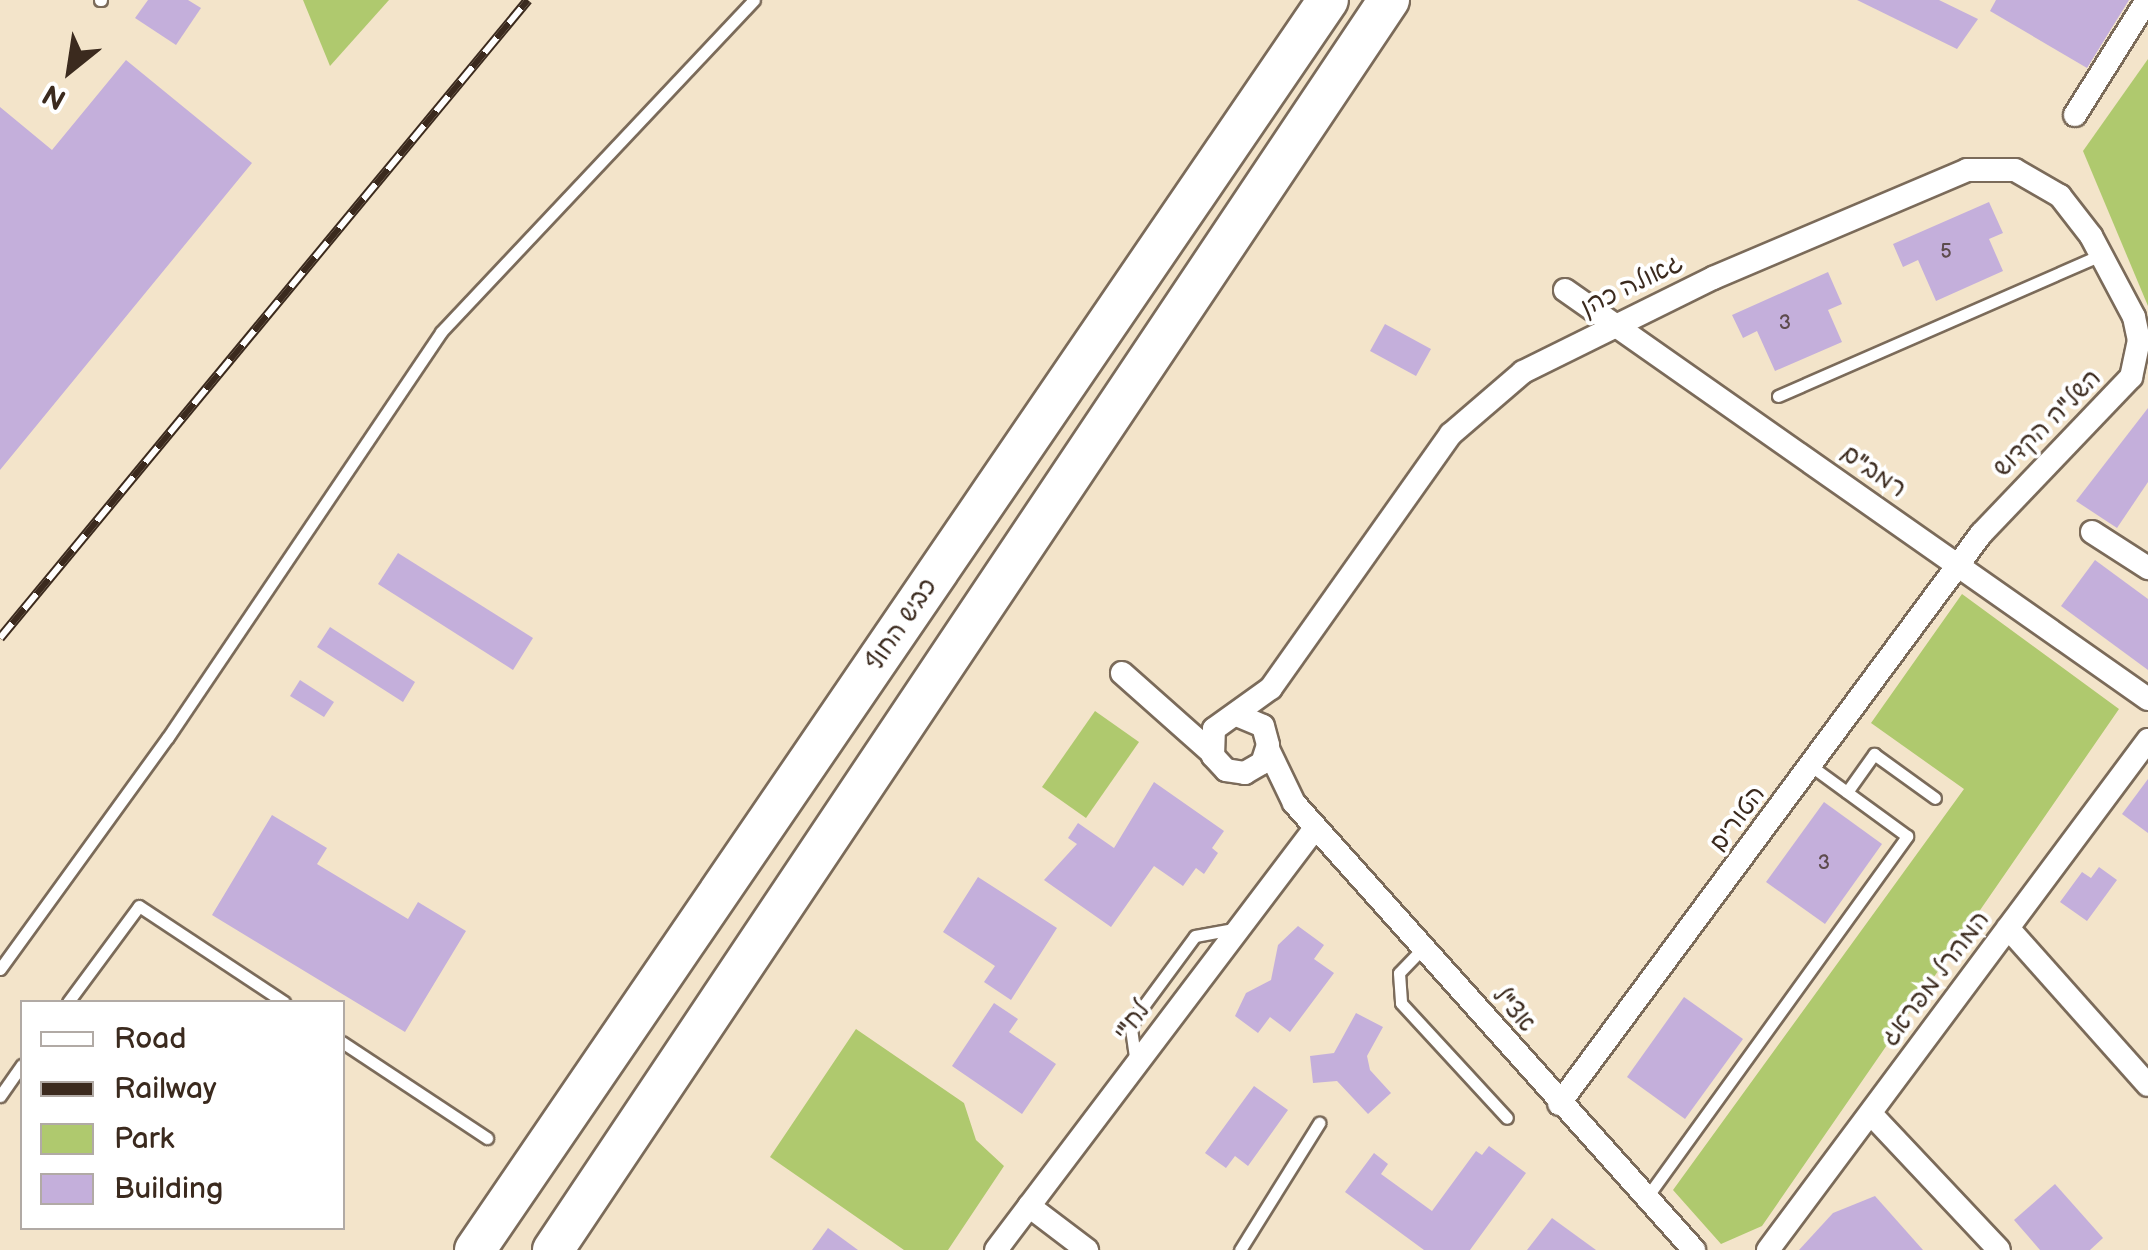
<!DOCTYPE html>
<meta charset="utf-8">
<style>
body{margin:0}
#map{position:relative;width:2148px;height:1250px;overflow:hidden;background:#f3e4ca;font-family:"Balsamiq Sans","Playpen Sans Hebrew",sans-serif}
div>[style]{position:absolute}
.green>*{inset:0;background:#afc96e}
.building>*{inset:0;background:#c4afdb}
.roads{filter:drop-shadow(2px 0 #7b6b5a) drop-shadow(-2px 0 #7b6b5a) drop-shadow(0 2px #7b6b5a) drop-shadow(0 -2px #7b6b5a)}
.service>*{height:11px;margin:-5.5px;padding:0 5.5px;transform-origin:5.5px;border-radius:5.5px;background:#fff}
.minor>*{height:22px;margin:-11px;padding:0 11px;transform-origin:11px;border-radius:11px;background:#fff}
.motorway>*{height:40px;margin:-20px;padding:0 20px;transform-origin:20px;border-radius:20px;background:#fff}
.rail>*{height:10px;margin-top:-5px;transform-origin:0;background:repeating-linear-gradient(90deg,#fff 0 19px,#3b2a1e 0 38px);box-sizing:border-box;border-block:2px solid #3b2a1e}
span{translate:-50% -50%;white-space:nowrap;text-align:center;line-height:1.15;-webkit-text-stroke:8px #fff;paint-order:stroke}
.number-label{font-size:20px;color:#5d4b4d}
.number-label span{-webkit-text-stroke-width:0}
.street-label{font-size:25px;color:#3b2a1e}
.legend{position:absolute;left:20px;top:1000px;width:325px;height:230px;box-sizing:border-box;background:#fff;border:2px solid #b1aaa5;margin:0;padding:12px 18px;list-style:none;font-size:30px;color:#3b2a1e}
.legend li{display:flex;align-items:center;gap:20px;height:50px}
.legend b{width:50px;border:2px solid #b1aaa5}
.north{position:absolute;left:20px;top:20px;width:100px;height:100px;-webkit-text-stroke:8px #fff;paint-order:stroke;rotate:210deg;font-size:28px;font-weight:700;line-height:40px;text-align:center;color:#3b2a1e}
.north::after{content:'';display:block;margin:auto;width:35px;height:45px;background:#3b2a1e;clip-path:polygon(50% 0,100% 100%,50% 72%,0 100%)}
</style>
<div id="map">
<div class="green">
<i style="clip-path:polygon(303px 0,389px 0,330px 66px)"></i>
<i style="clip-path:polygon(2148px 59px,2148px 306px,2083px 151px)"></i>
<i style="clip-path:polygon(1962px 594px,2119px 709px,1762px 1226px,1721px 1244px,1673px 1190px,1964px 789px,1871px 723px)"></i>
<i style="clip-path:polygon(1095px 711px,1139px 742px,1086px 818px,1042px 787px)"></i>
<i style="clip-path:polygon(856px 1029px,964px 1103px,976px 1140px,1004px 1166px,948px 1250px,904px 1250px,770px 1157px)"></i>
</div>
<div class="building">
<i style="clip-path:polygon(148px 0,188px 0,201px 8px,176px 45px,135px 18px)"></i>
<i style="clip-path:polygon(1857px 0,1939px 0,1978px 19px,1957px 49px)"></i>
<i style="clip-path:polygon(1996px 0,2129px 0,2087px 68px,1990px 11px)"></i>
<i style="clip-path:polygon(126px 60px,252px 163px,0 470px,0 107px,52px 150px)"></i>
<i style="clip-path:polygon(1989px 202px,2003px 233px,1989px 239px,2003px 271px,1936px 301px,1918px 260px,1903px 267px,1893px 244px)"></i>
<i style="clip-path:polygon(1828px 272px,1842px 304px,1828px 310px,1842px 342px,1775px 371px,1757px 331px,1743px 338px,1732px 315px)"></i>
<i style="clip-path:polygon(1385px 324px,1431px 349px,1416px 376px,1370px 351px)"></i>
<i style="clip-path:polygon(2148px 408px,2148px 482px,2117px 528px,2076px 501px)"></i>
<i style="clip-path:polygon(398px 553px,533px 638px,513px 670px,378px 584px)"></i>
<i style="clip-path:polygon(2095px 560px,2148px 599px,2148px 670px,2061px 606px)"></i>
<i style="clip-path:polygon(330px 627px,415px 682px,403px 702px,317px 647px)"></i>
<i style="clip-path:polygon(300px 680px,334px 702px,324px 717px,290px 696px)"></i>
<i style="clip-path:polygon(2148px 779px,2148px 833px,2122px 814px)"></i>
<i style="clip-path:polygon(1154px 782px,1224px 831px,1212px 848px,1218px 853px,1204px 874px,1196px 868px,1183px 886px,1154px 866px,1111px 927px,1044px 880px,1077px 844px,1068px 838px,1078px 823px,1114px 848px)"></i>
<i style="clip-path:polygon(1824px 802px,1882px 844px,1825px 924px,1766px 882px)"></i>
<i style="clip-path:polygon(272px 815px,327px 848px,317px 864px,408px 919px,418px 902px,466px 931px,405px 1032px,212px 915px)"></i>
<i style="clip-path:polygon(2099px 867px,2117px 880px,2087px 921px,2060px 902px,2082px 872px,2091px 878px)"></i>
<i style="clip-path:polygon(978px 877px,1057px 928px,1011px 1000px,984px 982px,995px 966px,943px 932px)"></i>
<i style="clip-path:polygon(1298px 926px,1324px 945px,1314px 959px,1334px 973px,1290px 1032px,1270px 1017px,1258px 1033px,1235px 1016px,1246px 993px,1271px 980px,1278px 945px)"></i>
<i style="clip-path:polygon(1684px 997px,1743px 1039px,1685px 1119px,1627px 1077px)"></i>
<i style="clip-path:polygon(994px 1003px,1018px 1019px,1009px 1032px,1056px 1064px,1022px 1114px,952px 1066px)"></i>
<i style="clip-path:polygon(1356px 1013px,1383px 1027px,1367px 1056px,1370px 1070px,1391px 1093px,1368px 1114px,1337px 1081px,1313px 1083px,1310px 1056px,1334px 1053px)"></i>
<i style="clip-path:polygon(1254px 1086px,1288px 1110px,1248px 1166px,1235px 1156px,1226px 1168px,1205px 1153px)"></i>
<i style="clip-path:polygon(1489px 1146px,1526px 1173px,1470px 1250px,1424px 1250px,1345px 1192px,1374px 1153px,1388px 1164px,1381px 1174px,1432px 1211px,1476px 1151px,1482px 1155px)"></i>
<i style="clip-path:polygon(2055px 1184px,2103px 1238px,2090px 1250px,2040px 1250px,2014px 1220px)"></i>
<i style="clip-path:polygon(1875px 1196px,1923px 1250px,1799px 1250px,1833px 1213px)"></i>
<i style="clip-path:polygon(1552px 1218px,1596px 1250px,1527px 1250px)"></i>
<i style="clip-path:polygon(828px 1228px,858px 1250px,812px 1250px)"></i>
</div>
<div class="roads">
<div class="service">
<i style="left:100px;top:0;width:1px"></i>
<i style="left:1778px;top:396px;width:355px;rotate:-23.6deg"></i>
<i style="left:1847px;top:792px;width:47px;rotate:-54.6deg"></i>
<i style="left:1874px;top:754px;width:75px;rotate:35.8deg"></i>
<i style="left:1422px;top:949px;width:33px;rotate:134deg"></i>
<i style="left:1399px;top:973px;width:30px;rotate:86deg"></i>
<i style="left:1401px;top:1003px;width:156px;rotate:47.3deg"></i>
<i style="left:0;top:969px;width:286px;rotate:-54.1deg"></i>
<i style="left:168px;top:737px;width:488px;rotate:-56deg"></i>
<i style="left:441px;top:332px;width:456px;rotate:-46.7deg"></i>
<i style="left:68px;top:1002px;width:119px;rotate:-53.5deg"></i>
<i style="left:139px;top:906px;width:174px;rotate:33.5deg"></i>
<i style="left:342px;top:1042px;width:174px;rotate:33.5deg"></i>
<i style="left:1136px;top:1064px;width:36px;rotate:-98deg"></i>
<i style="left:1131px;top:1028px;width:13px;rotate:-67deg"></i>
<i style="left:1136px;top:1016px;width:99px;rotate:-53.6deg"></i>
<i style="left:1195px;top:936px;width:45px;rotate:-10.3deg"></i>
<i style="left:0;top:1096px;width:38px;rotate:-55deg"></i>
<i style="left:1647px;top:1197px;width:445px;rotate:-54.2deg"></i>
<i style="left:1907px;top:836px;width:119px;rotate:-143.9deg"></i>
<i style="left:1240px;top:1250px;width:150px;rotate:-58.1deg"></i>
</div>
<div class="minor">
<i style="left:2075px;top:115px;width:136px;rotate:-57.9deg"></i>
<i style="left:1565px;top:290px;width:712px;rotate:35.05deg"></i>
<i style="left:2092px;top:532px;width:67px;rotate:32.7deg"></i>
<i style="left:1122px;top:673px;width:119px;rotate:41.6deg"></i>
<i style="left:1237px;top:715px;width:28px;rotate:23deg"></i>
<i style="left:1263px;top:726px;width:20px;rotate:75deg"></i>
<i style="left:1268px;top:745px;width:19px;rotate:108deg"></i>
<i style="left:1262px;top:763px;width:20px;rotate:150deg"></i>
<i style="left:1245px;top:773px;width:19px;rotate:-171deg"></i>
<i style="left:1226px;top:770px;width:19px;rotate:-133deg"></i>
<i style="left:1213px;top:756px;width:27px;rotate:-88deg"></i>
<i style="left:1214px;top:729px;width:70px;rotate:-35.7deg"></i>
<i style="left:1271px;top:688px;width:311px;rotate:-54.7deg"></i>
<i style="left:1451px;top:434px;width:95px;rotate:-40.7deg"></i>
<i style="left:1523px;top:372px;width:212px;rotate:-26.3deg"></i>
<i style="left:1713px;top:278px;width:276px;rotate:-23deg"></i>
<i style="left:1967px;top:170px;width:48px"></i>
<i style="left:2015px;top:170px;width:52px;rotate:30deg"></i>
<i style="left:2060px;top:196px;width:51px;rotate:52.2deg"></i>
<i style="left:2091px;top:236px;width:92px;rotate:62deg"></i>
<i style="left:2134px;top:317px;width:24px;rotate:78deg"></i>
<i style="left:2139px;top:340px;width:38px;rotate:102deg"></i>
<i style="left:2131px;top:377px;width:217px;rotate:133.7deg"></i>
<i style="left:1981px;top:534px;width:709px;rotate:126.51deg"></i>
<i style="left:1268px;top:749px;width:60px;rotate:64.3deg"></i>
<i style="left:1294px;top:803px;width:600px;rotate:48.18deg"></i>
<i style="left:2008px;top:928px;width:210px;rotate:48.3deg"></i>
<i style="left:1872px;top:1115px;width:185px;rotate:46.7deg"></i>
<i style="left:1029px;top:1206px;width:73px;rotate:37.2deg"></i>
<i style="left:996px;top:1250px;width:529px;rotate:-52.91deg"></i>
<i style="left:1768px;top:1250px;width:636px;rotate:-53.31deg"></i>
</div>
<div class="motorway">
<i style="left:475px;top:1250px;width:1513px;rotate:-55.69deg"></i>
<i style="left:553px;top:1250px;width:1504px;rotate:-56.23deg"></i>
</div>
</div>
<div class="rail">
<i style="left:0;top:638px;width:828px;rotate:-50.39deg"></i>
</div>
<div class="number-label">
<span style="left:1946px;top:252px">5</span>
<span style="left:1785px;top:323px">3</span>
<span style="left:1824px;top:863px">3</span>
</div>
<div class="street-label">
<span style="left:1632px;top:286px;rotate:-26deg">גאולה כהן</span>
<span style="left:2048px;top:424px;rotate:-45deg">השל"ה הקדוש</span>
<span style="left:1873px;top:472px;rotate:35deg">רמב"ם</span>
<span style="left:902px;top:625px;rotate:-56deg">כביש החוף</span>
<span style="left:1738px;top:819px;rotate:-53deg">הטורים</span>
<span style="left:1936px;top:979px;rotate:-53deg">המהרל מפראג</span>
<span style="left:1513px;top:1010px;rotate:49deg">אצ"ל</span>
<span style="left:1133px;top:1022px;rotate:-53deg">לח"י</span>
</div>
<ul class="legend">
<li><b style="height:12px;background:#fff"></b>Road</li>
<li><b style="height:12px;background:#3b2a1e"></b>Railway</li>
<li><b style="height:28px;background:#afc96e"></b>Park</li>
<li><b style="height:28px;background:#c4afdb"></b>Building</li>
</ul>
<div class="north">N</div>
</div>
